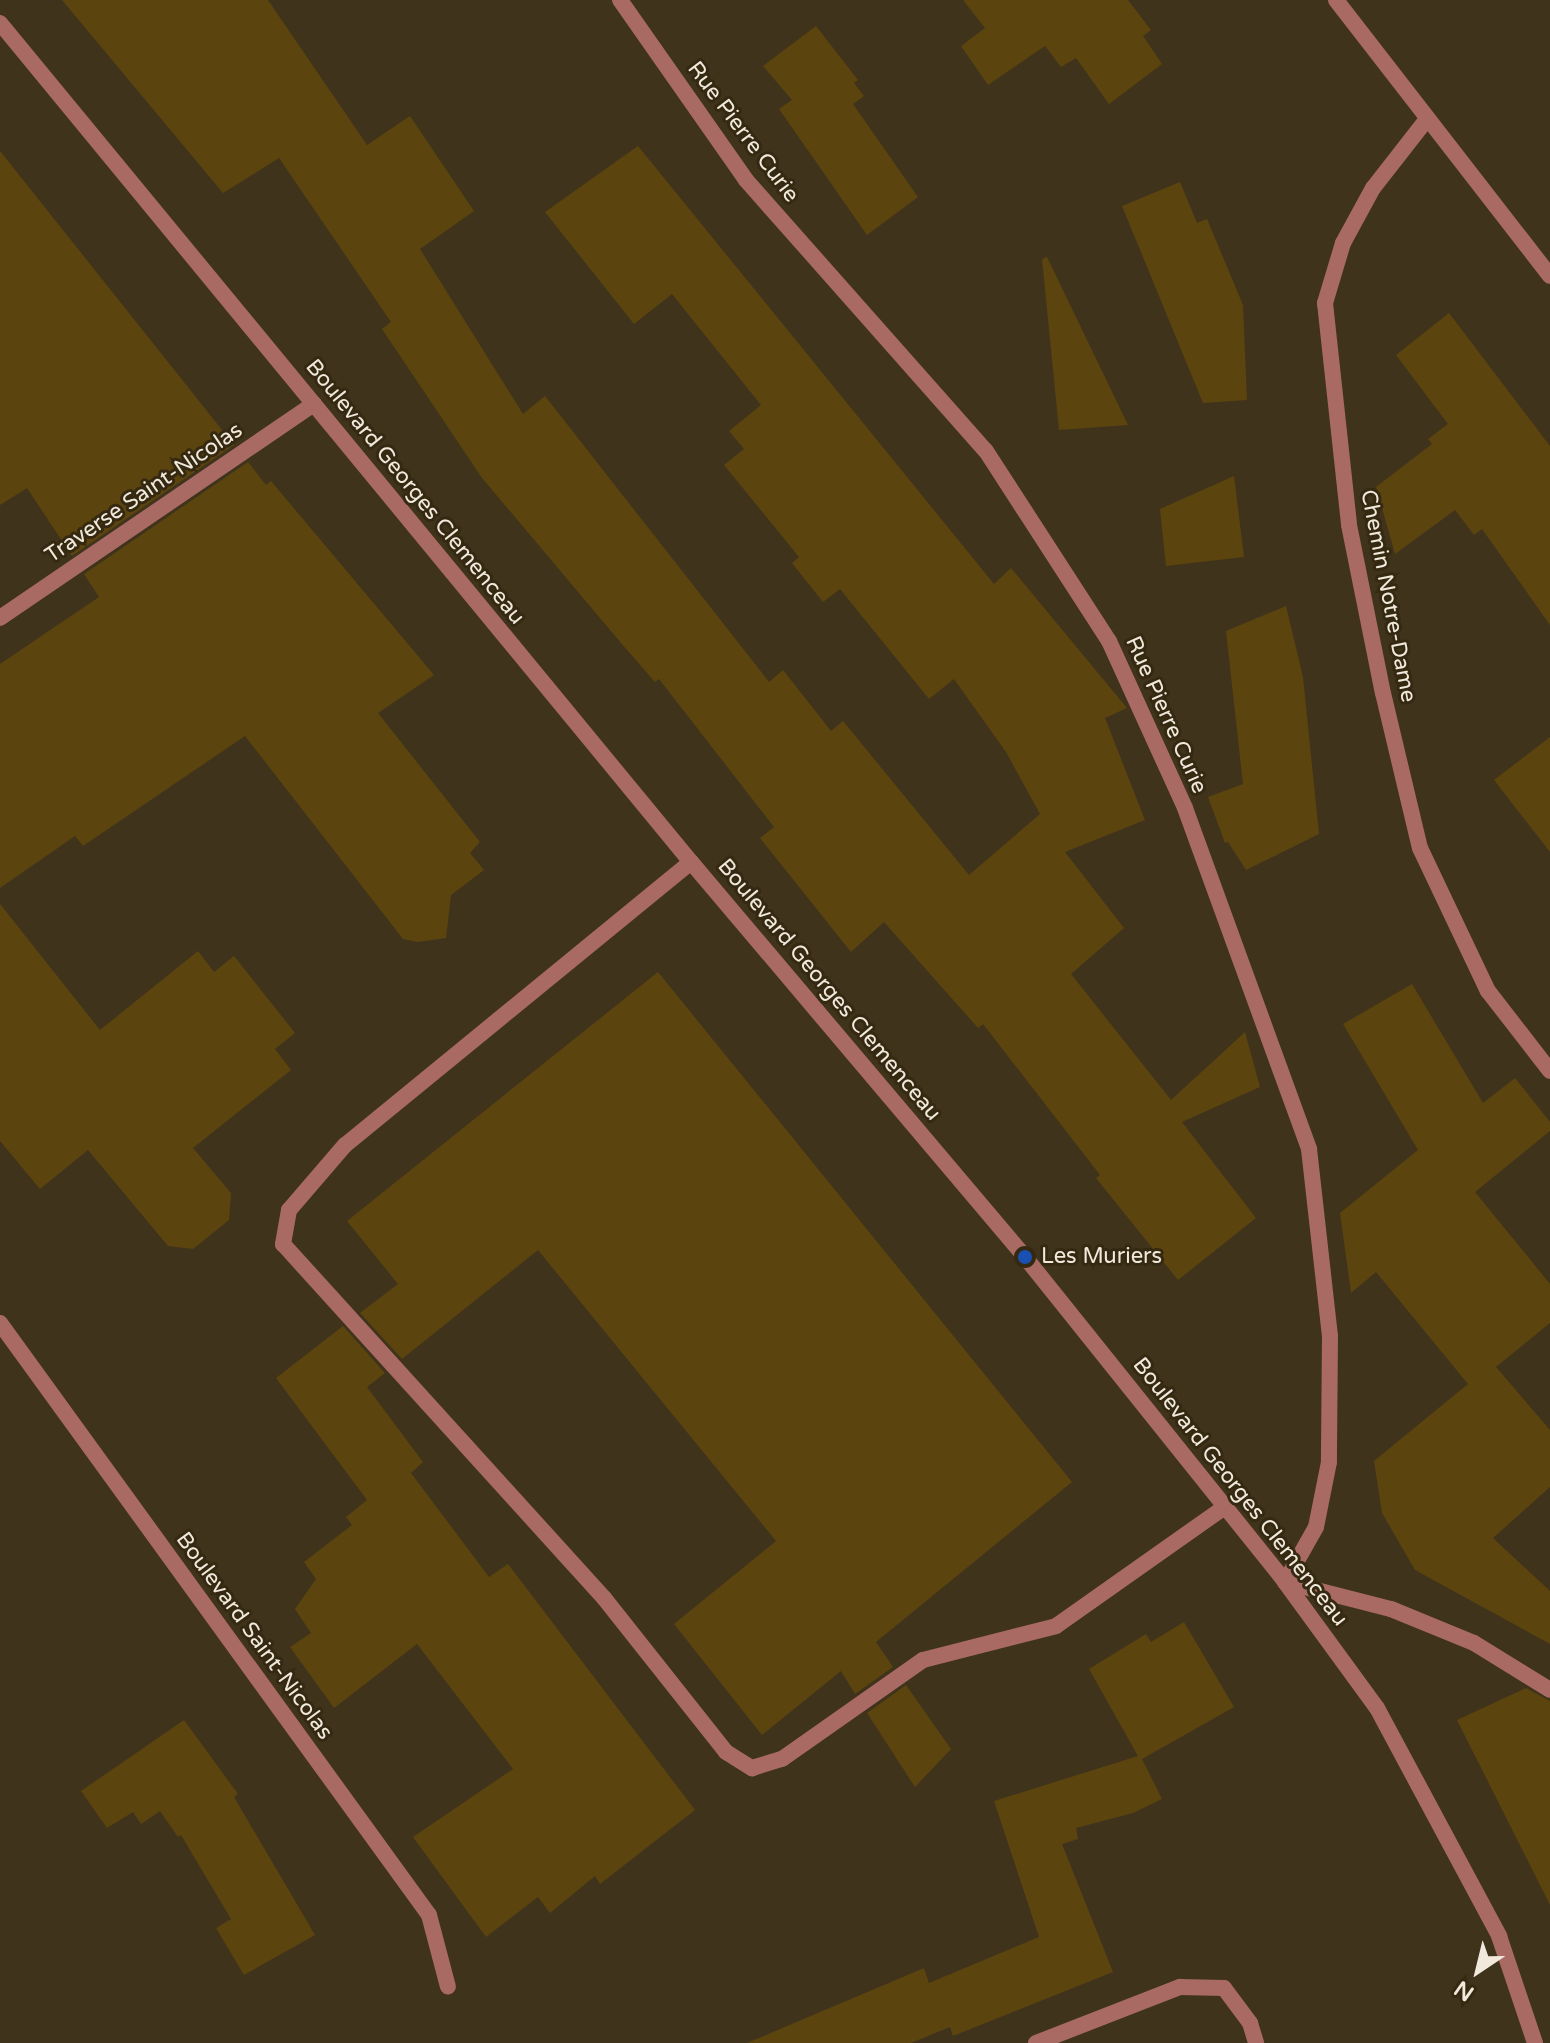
<!DOCTYPE html>
<style>
body{margin:0}
#map{position:relative;width:1550px;height:2043px;overflow:hidden;background:#3f331c;font-family:"Varela Round",sans-serif}
div>[style]{position:absolute}
.building>*{inset:0;background:#5c440f}
.service>*{height:16px;margin:-8px;padding:0 8px;transform-origin:8px;border-radius:8px;background:#aa6a64}
.minor>*{height:16px;margin:-8px;padding:0 8px;transform-origin:8px;border-radius:8px;background:#aa6a64}
.tertiary>*{height:16px;margin:-8px;padding:0 8px;transform-origin:8px;border-radius:8px;background:#aa6a64}
.dots>*{width:22px;height:22px;translate:-50% -50%;box-sizing:border-box;border:4px solid #352912;border-radius:50%}
span{translate:-50% -50%;white-space:nowrap;text-align:center;line-height:1.15;-webkit-text-stroke:6px #352912;paint-order:stroke}
.street-label{font-size:22px;color:#f1eadc}
.poi-label{font-size:22px;color:#f1eadc}
.left{translate:0 -50%;text-align:left}
.north{position:absolute;left:1438px;top:1931px;width:80px;height:80px;-webkit-text-stroke:6px #352912;paint-order:stroke;rotate:215deg;font-size:22px;font-weight:700;line-height:32px;text-align:center;color:#f1eadc}
.north::after{content:'';display:block;margin:auto;width:28px;height:36px;background:#f1eadc;clip-path:polygon(50% 0,100% 100%,50% 72%,0 100%)}
</style>
<div id="map">
<div class="building">
<i style="clip-path:polygon(62px 0,268px 0,367px 145px,410px 116px,474px 211px,420px 249px,523px 414px,545px 396px,769px 682px,783px 670px,831px 731px,843px 721px,969px 875px,1040px 814px,1006px 752px,954px 679px,929px 699px,840px 589px,823px 602px,792px 563px,799px 557px,724px 465px,744px 449px,729px 431px,761px 405px,672px 294px,634px 324px,545px 212px,638px 146px,994px 584px,1011px 568px,1127px 708px,1105px 718px,1145px 820px,1065px 852px,1124px 928px,1071px 974px,1171px 1100px,1245px 1032px,1260px 1087px,1182px 1122px,1256px 1218px,1178px 1280px,1096px 1178px,1100px 1175px,983px 1024px,978px 1028px,884px 922px,851px 952px,760px 838px,774px 827px,659px 679px,655px 682px,621px 643px,482px 478px,382px 329px,391px 322px,279px 158px,223px 193px)"></i>
<i style="clip-path:polygon(963px 0,1128px 0,1151px 30px,1143px 36px,1162px 64px,1109px 104px,1076px 58px,1061px 67px,1045px 46px,988px 85px,961px 46px,985px 28px)"></i>
<i style="clip-path:polygon(816px 26px,858px 80px,854px 83px,864px 96px,853px 104px,918px 197px,867px 235px,779px 109px,792px 100px,763px 66px)"></i>
<i style="clip-path:polygon(0 151px,234px 445px,72px 556px,27px 488px,0 505px)"></i>
<i style="clip-path:polygon(1180px 182px,1197px 223px,1207px 219px,1243px 305px,1247px 400px,1203px 403px,1122px 206px)"></i>
<i style="clip-path:polygon(1047px 257px,1128px 425px,1059px 430px,1042px 259px)"></i>
<i style="clip-path:polygon(1449px 313px,1550px 446px,1550px 625px,1482px 529px,1474px 535px,1455px 510px,1395px 554px,1376px 487px,1432px 444px,1428px 439px,1448px 424px,1396px 355px)"></i>
<i style="clip-path:polygon(248px 462px,266px 485px,271px 481px,434px 675px,378px 713px,480px 842px,470px 853px,484px 870px,451px 895px,446px 938px,418px 942px,403px 939px,245px 736px,83px 846px,75px 836px,0 888px,0 664px,99px 597px,84px 574px)"></i>
<i style="clip-path:polygon(1234px 476px,1244px 557px,1166px 566px,1160px 509px)"></i>
<i style="clip-path:polygon(1286px 606px,1303px 677px,1319px 834px,1246px 870px,1228px 842px,1225px 843px,1208px 797px,1243px 784px,1226px 631px)"></i>
<i style="clip-path:polygon(1550px 737px,1550px 852px,1494px 780px)"></i>
<i style="clip-path:polygon(0 904px,100px 1030px,198px 951px,214px 972px,234px 956px,295px 1033px,275px 1049px,291px 1070px,193px 1148px,231px 1193px,229px 1220px,193px 1249px,168px 1246px,88px 1150px,40px 1189px,0 1141px)"></i>
<i style="clip-path:polygon(658px 972px,1072px 1482px,876px 1642px,893px 1667px,855px 1694px,841px 1671px,762px 1735px,674px 1624px,776px 1541px,538px 1250px,402px 1359px,360px 1313px,398px 1284px,347px 1221px)"></i>
<i style="clip-path:polygon(1412px 984px,1483px 1103px,1515px 1078px,1550px 1122px,1550px 1131px,1475px 1192px,1550px 1284px,1550px 1323px,1496px 1367px,1550px 1430px,1550px 1487px,1493px 1538px,1550px 1591px,1550px 1644px,1415px 1570px,1382px 1513px,1374px 1461px,1468px 1384px,1376px 1272px,1351px 1293px,1340px 1213px,1418px 1150px,1343px 1024px)"></i>
<i style="clip-path:polygon(343px 1326px,385px 1373px,367px 1387px,423px 1462px,411px 1473px,489px 1577px,508px 1564px,695px 1810px,600px 1884px,595px 1876px,550px 1913px,538px 1897px,486px 1937px,413px 1837px,513px 1769px,417px 1644px,334px 1708px,290px 1647px,311px 1633px,295px 1609px,316px 1579px,304px 1562px,352px 1525px,346px 1517px,367px 1500px,276px 1378px)"></i>
<i style="clip-path:polygon(1184px 1622px,1234px 1707px,1142px 1759px,1162px 1799px,1133px 1813px,1076px 1828px,1078px 1839px,1062px 1844px,1113px 1972px,953px 2036px,950px 2027px,911px 2043px,747px 2043px,924px 1968px,929px 1983px,1039px 1937px,994px 1801px,1138px 1756px,1089px 1669px,1146px 1634px,1151px 1642px)"></i>
<i style="clip-path:polygon(906px 1685px,951px 1749px,915px 1787px,867px 1713px)"></i>
<i style="clip-path:polygon(1526px 1688px,1550px 1701px,1550px 1905px,1457px 1720px)"></i>
<i style="clip-path:polygon(184px 1720px,238px 1794px,234px 1797px,315px 1935px,244px 1975px,216px 1928px,231px 1919px,181px 1835px,178px 1837px,160px 1811px,141px 1824px,133px 1812px,107px 1828px,81px 1791px)"></i>
</div>
<div class="service">
<i style="left:691px;top:862px;width:447px;rotate:140.7deg"></i>
<i style="left:345px;top:1145px;width:86px;rotate:130.7deg"></i>
<i style="left:289px;top:1210px;width:35px;rotate:100deg"></i>
<i style="left:283px;top:1244px;width:478px;rotate:47.8deg"></i>
<i style="left:604px;top:1598px;width:196px;rotate:51.6deg"></i>
<i style="left:726px;top:1752px;width:31px;rotate:32deg"></i>
<i style="left:752px;top:1768px;width:31px;rotate:-17deg"></i>
<i style="left:782px;top:1759px;width:172px;rotate:-35.1deg"></i>
<i style="left:923px;top:1660px;width:137px;rotate:-14.3deg"></i>
<i style="left:1056px;top:1626px;width:207px;rotate:-35.2deg"></i>
<i style="left:1036px;top:2043px;width:155px;rotate:-21.3deg"></i>
<i style="left:1180px;top:1987px;width:44px;rotate:1.3deg"></i>
<i style="left:1224px;top:1988px;width:44px;rotate:53.4deg"></i>
<i style="left:1250px;top:2023px;width:21px;rotate:73deg"></i>
</div>
<div class="minor">
<i style="left:620px;top:0;width:220px;rotate:55deg"></i>
<i style="left:746px;top:180px;width:362px;rotate:48.5deg"></i>
<i style="left:986px;top:451px;width:226px;rotate:57.1deg"></i>
<i style="left:1109px;top:641px;width:183px;rotate:65.5deg"></i>
<i style="left:1185px;top:808px;width:363px;rotate:70deg"></i>
<i style="left:1309px;top:1149px;width:187px;rotate:83.6deg"></i>
<i style="left:1330px;top:1335px;width:127px;rotate:90.5deg"></i>
<i style="left:1329px;top:1462px;width:66px;rotate:101.3deg"></i>
<i style="left:1316px;top:1527px;width:63px;rotate:119.4deg"></i>
<i style="left:1285px;top:1582px;width:109px;rotate:14.3deg"></i>
<i style="left:1391px;top:1609px;width:90px;rotate:22.3deg"></i>
<i style="left:1474px;top:1643px;width:89px;rotate:31.7deg"></i>
<i style="left:1336px;top:0;width:349px;rotate:52.2deg"></i>
<i style="left:1427px;top:119px;width:88px;rotate:128deg"></i>
<i style="left:1373px;top:188px;width:63px;rotate:118.6deg"></i>
<i style="left:1343px;top:243px;width:63px;rotate:106.7deg"></i>
<i style="left:1325px;top:303px;width:223px;rotate:83.8deg"></i>
<i style="left:1349px;top:525px;width:171px;rotate:78.6deg"></i>
<i style="left:1383px;top:693px;width:159px;rotate:76.6deg"></i>
<i style="left:1420px;top:848px;width:158px;rotate:64.6deg"></i>
<i style="left:1488px;top:991px;width:101px;rotate:52.2deg"></i>
<i style="left:0;top:618px;width:380px;rotate:-34.3deg"></i>
<i style="left:0;top:1323px;width:731px;rotate:54.07deg"></i>
<i style="left:429px;top:1915px;width:74px;rotate:75.2deg"></i>
</div>
<div class="tertiary">
<i style="left:0;top:23px;width:1087px;rotate:50.53deg"></i>
<i style="left:691px;top:862px;width:517px;rotate:49.78deg"></i>
<i style="left:1025px;top:1257px;width:416px;rotate:51.3deg"></i>
<i style="left:1285px;top:1582px;width:156px;rotate:53.9deg"></i>
<i style="left:1377px;top:1708px;width:259px;rotate:61.8deg"></i>
<i style="left:1499px;top:1936px;width:113px;rotate:71.4deg"></i>
</div>
<div class="dots">
<i style="left:1025px;top:1257px;background:#1a4fb4"></i>
</div>
<div class="street-label">
<span style="left:743px;top:132px;rotate:53deg">Rue Pierre Curie</span>
<span style="left:415px;top:492px;rotate:51deg">Boulevard Georges Clemenceau</span>
<span style="left:144px;top:493px;rotate:-34deg">Traverse Saint-Nicolas</span>
<span style="left:1388px;top:596px;rotate:79deg">Chemin Notre-Dame</span>
<span style="left:1166px;top:715px;rotate:66deg">Rue Pierre Curie</span>
<span style="left:829px;top:990px;rotate:50deg">Boulevard Georges Clemenceau</span>
<span style="left:1240px;top:1492px;rotate:52deg">Boulevard Georges Clemenceau</span>
<span style="left:254px;top:1636px;rotate:54deg">Boulevard Saint-Nicolas</span>
</div>
<div class="poi-label">
<span class="left" style="left:1041px;top:1257px">Les Muriers</span>
</div>
<div class="north">N</div>
</div>
